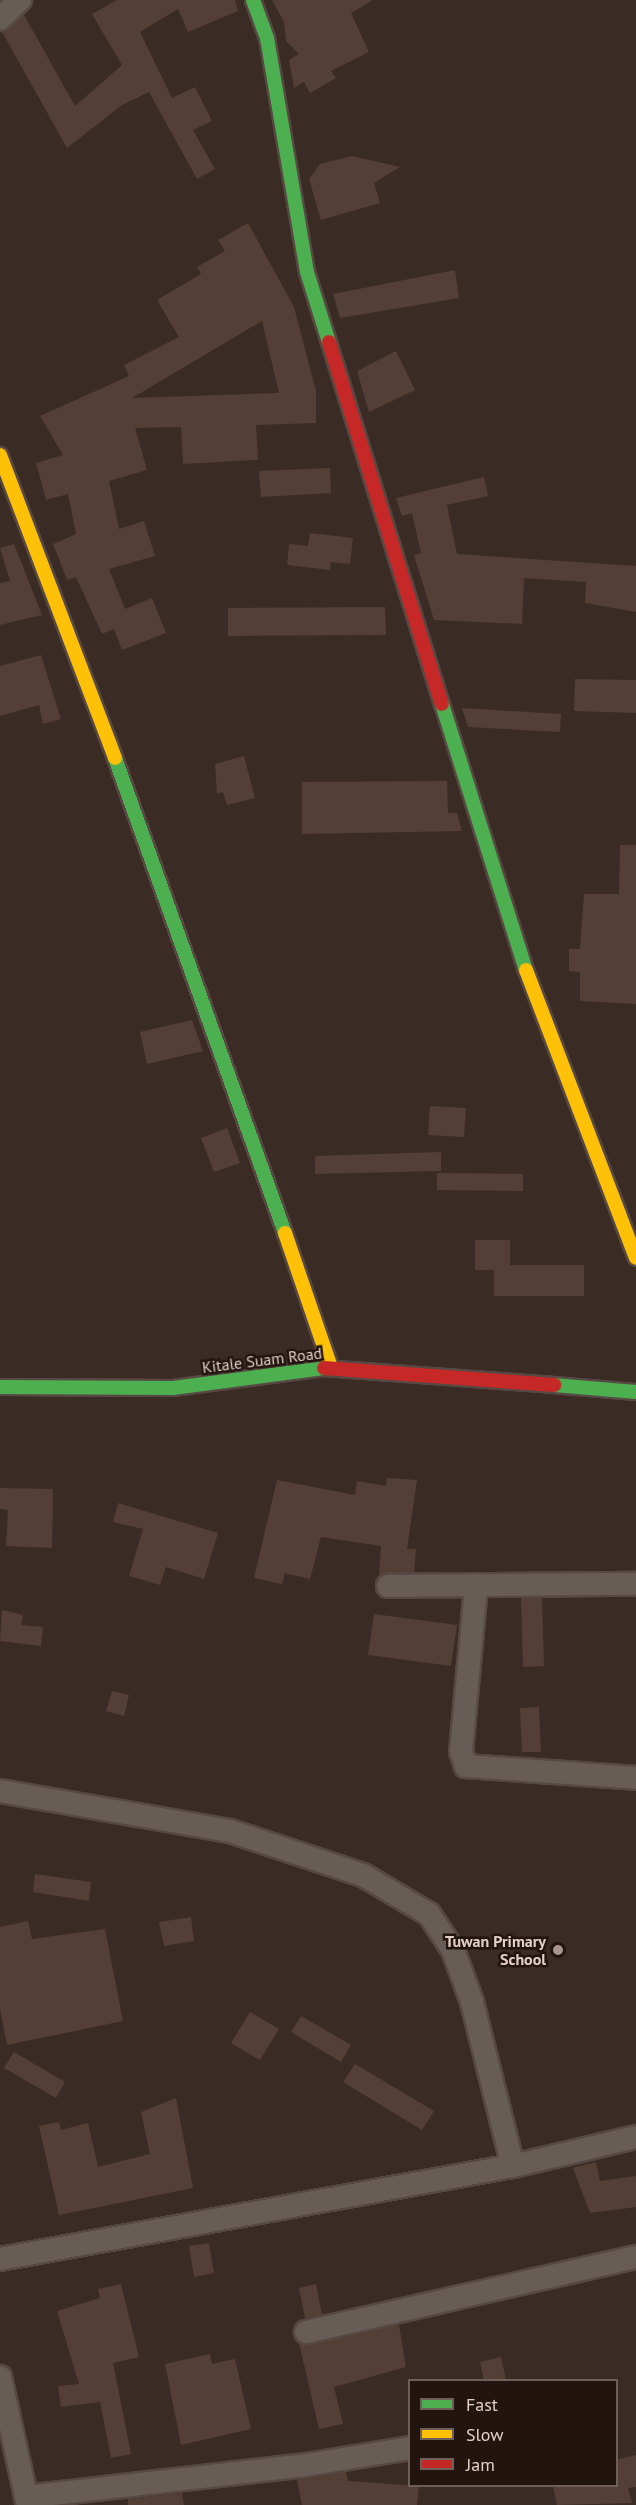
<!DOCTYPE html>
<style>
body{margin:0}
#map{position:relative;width:636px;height:2505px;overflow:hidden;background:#3b2b25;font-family:"PT Sans",sans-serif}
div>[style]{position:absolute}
.building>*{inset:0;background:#543f36}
.roads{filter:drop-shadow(2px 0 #574843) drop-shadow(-2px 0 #574843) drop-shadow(0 2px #574843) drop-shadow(0 -2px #574843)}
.street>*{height:22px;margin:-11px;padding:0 11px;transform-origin:11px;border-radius:11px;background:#685c56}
.fast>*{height:14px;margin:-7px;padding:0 7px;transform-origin:7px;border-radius:7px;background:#4caf50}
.slow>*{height:14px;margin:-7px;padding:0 7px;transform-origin:7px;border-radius:7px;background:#ffc107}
.jam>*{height:14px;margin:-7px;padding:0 7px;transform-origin:7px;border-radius:7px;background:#c62828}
.dots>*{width:16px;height:16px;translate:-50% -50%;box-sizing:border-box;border:3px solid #22140f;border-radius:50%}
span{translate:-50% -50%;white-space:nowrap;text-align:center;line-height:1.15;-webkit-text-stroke:5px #22140f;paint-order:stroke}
.street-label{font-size:16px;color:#e3cfc7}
.poi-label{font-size:16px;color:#e3cfc7;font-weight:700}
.right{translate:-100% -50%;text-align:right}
.legend{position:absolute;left:408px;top:2379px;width:210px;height:108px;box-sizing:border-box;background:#22140f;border:2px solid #6f5f59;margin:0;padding:8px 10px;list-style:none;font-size:18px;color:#e3cfc7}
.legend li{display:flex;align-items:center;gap:12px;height:30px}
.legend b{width:30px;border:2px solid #6f5f59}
</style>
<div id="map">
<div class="building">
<i style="clip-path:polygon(117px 0,235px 0,238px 11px,188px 32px,178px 9px,140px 32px,172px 98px,195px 87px,212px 121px,193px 130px,215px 169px,197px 179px,149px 92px,122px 105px,67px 148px,2px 32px,24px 15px,75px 106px,122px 65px,92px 14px)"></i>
<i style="clip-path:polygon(272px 0,373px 0,351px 13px,369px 52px,331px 71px,336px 78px,310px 93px,304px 82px,294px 88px,289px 60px,299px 54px,286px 41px,284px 22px)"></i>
<i style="clip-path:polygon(352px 156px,400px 167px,374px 183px,380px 203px,321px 220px,309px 179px,320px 164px)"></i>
<i style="clip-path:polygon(evenodd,248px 223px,294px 307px,316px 391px,316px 423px,256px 425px,258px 460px,183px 464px,181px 427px,135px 428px,147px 470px,109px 481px,119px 529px,144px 521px,155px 556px,109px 569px,125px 609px,152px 598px,166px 633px,122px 650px,114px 629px,102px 634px,76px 577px,67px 580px,53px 544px,76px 534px,68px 494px,46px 500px,36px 463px,63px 455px,40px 416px,129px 376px,124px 365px,179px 337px,157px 300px,201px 274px,197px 267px,225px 251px,218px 240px,248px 223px,262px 321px,279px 393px,132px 398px,262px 321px)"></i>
<i style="clip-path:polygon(455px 270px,459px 298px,340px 318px,333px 294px)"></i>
<i style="clip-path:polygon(396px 351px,415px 390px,369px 412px,357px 371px)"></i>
<i style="clip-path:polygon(330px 468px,331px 493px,261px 497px,259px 471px)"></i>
<i style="clip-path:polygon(484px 477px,488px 496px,447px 505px,457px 554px,636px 566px,636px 612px,585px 603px,586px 582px,524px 578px,522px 624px,434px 620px,414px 555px,421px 553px,412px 513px,402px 516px,396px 498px)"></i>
<i style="clip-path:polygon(310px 533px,353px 538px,350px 564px,331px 562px,330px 570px,287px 565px,289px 544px,308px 546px)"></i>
<i style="clip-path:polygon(14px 544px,42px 615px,0 625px,0 583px,10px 581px,0 548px)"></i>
<i style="clip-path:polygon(385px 607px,386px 635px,228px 636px,228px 608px)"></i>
<i style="clip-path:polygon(41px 655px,61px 719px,43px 724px,39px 705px,0 716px,0 666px)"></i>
<i style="clip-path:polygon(575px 679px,636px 680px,636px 713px,574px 711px)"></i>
<i style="clip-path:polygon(462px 708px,561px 714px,560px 732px,468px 727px)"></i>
<i style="clip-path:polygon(244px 756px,255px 798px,227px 805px,223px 792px,217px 794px,215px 764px)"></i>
<i style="clip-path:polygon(447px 781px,448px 813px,457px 813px,462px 831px,302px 834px,302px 782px)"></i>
<i style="clip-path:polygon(620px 845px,636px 845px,636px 1004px,580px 1001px,580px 972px,569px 971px,569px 949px,580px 949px,584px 894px,619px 894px)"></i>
<i style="clip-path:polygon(192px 1020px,203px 1051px,147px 1064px,140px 1032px)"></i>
<i style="clip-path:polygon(430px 1106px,466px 1108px,464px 1137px,428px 1135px)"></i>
<i style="clip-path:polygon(227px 1128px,240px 1163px,214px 1172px,201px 1138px)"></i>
<i style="clip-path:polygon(441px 1152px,441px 1171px,315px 1174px,315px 1156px)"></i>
<i style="clip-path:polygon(437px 1173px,523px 1174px,523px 1191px,437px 1190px)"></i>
<i style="clip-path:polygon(475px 1240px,510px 1240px,510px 1265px,584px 1265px,584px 1296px,494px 1296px,494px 1270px,475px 1270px)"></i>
<i style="clip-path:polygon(387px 1478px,417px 1480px,407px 1549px,416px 1549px,414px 1572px,379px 1576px,381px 1546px,321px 1537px,310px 1579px,285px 1573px,282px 1584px,254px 1578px,277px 1480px,355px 1495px,357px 1481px,386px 1486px)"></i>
<i style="clip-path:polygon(0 1488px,53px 1489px,52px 1548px,6px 1546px,8px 1510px,0 1509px)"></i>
<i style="clip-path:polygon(118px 1503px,218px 1533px,204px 1579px,166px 1567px,160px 1585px,129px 1576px,143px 1529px,113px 1522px)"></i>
<i style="clip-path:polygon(521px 1598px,542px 1598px,544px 1666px,523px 1667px)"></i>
<i style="clip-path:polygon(2px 1610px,23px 1615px,21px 1625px,43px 1627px,41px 1646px,0 1641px)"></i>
<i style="clip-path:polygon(374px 1614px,457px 1625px,451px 1666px,368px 1655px)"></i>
<i style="clip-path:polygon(112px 1691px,129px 1695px,124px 1716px,106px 1711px)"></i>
<i style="clip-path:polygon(539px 1707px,541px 1752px,522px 1752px,520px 1708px)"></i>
<i style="clip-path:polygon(35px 1874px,91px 1882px,89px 1901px,33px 1892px)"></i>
<i style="clip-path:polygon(191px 1917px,194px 1941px,164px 1946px,159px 1922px)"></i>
<i style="clip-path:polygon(28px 1921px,32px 1939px,105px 1929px,123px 2021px,7px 2045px,0 2008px,0 1927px)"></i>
<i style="clip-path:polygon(250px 2012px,279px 2029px,260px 2060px,231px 2043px)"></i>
<i style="clip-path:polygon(301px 2016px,351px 2045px,341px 2062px,291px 2032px)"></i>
<i style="clip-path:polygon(14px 2052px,65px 2082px,56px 2098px,4px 2068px)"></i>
<i style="clip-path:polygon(355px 2064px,434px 2111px,422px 2130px,343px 2082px)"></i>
<i style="clip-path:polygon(176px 2098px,193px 2188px,59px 2215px,39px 2126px,59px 2122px,61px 2130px,88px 2123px,98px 2167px,150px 2154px,141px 2112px)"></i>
<i style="clip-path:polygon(596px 2162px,600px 2181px,636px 2176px,636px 2207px,590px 2213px,573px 2168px)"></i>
<i style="clip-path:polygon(209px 2243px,214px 2273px,194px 2277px,189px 2246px)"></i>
<i style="clip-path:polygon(121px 2284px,139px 2357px,113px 2363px,131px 2454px,111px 2458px,100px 2402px,61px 2407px,58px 2386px,79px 2384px,57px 2311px,100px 2298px,98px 2289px)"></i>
<i style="clip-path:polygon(316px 2284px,322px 2315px,305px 2318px,299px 2288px)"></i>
<i style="clip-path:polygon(399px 2325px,406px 2367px,334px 2387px,343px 2424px,319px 2429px,299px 2343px)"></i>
<i style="clip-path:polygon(210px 2354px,212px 2364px,235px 2359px,251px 2429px,181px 2445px,165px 2364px)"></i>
<i style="clip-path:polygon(501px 2357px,506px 2380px,484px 2380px,480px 2362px)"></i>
<i style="clip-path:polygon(636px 2455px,636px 2487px,628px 2488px,632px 2503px,557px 2505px,553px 2486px,616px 2486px,616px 2460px)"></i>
<i style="clip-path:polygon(346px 2472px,348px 2481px,419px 2486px,417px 2505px,302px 2505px,297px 2480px)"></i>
<i style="clip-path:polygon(182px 2493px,184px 2505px,128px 2505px,128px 2499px)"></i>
</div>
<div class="roads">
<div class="street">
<i style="left:0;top:19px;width:28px;rotate:-44deg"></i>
<i style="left:388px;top:1586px;width:248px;rotate:-0.5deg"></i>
<i style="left:476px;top:1587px;width:165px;rotate:95.2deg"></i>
<i style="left:461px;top:1751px;width:16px;rotate:72deg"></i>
<i style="left:466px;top:1766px;width:170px;rotate:4deg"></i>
<i style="left:0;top:1791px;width:233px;rotate:9.9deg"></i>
<i style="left:230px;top:1831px;width:140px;rotate:18.3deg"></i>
<i style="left:363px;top:1875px;width:77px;rotate:30.6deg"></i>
<i style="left:429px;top:1914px;width:43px;rotate:56.3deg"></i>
<i style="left:453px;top:1950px;width:55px;rotate:69.9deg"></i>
<i style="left:472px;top:2002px;width:169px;rotate:76deg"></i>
<i style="left:0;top:2259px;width:521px;rotate:-10.28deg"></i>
<i style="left:513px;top:2166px;width:126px;rotate:-13.3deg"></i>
<i style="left:306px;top:2332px;width:338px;rotate:-12.8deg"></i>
<i style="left:0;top:2377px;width:131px;rotate:77.7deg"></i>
<i style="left:26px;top:2497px;width:276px;rotate:-6.5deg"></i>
<i style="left:300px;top:2466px;width:111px;rotate:-9.3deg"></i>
</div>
<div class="fast">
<i style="left:253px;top:0;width:40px;rotate:69.8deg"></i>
<i style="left:267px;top:38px;width:237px;rotate:80.3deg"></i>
<i style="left:307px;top:272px;width:73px;rotate:72.6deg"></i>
<i style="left:442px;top:704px;width:279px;rotate:72.5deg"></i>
<i style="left:115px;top:758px;width:505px;rotate:70.31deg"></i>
<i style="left:554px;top:1385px;width:82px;rotate:4.9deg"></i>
<i style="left:0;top:1387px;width:173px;rotate:0.3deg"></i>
<i style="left:173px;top:1388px;width:152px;rotate:-7.5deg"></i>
</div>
<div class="slow">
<i style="left:0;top:455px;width:324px;rotate:69.2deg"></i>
<i style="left:526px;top:970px;width:308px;rotate:69.1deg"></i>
<i style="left:285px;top:1233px;width:142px;rotate:71.1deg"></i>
</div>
<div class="jam">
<i style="left:329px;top:342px;width:379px;rotate:72.7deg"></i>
<i style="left:324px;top:1368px;width:231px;rotate:4.2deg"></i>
</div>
</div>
<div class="dots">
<i style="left:558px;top:1950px;background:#a8968e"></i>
</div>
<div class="street-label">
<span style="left:262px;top:1360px;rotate:-7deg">Kitale Suam Road</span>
</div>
<div class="poi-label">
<span class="right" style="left:546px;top:1950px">Tuwan Primary<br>School</span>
</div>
<ul class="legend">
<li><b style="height:8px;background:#4caf50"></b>Fast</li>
<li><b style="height:8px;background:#ffc107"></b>Slow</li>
<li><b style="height:8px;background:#c62828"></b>Jam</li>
</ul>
</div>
